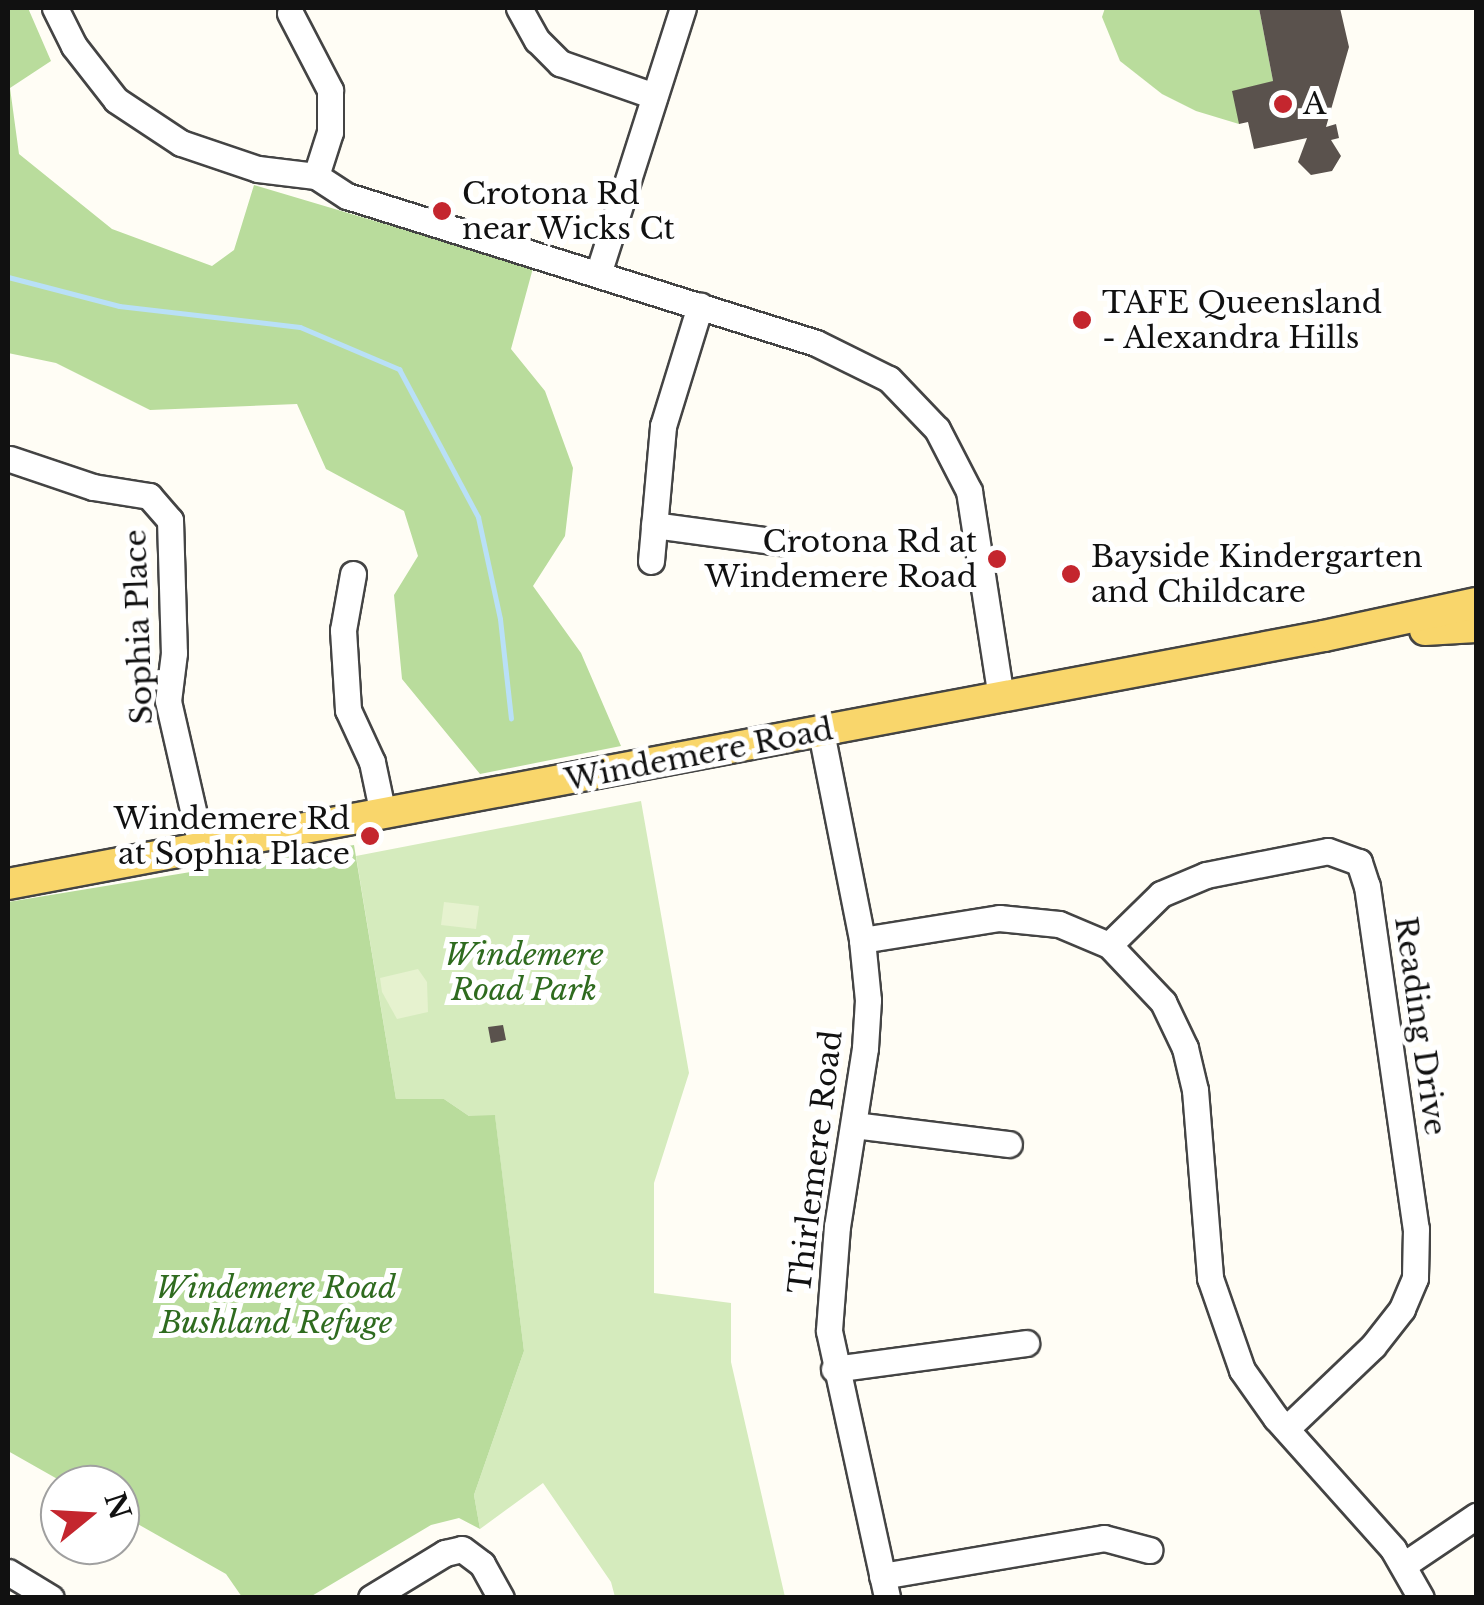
<!DOCTYPE html>
<style>
body{margin:0}
#map{position:relative;width:1484px;height:1605px;overflow:hidden;background:#fffdf5;font-family:"Libre Baskerville",serif}
div>[style]{position:absolute}
.green>*{inset:0;background:#d5ebbd}
.forest>*{inset:0;background:#b9dc9c}
.pitch>*{inset:0;background:#e6f2cf}
.stream>*{height:5px;margin:-2.5px;padding:0 2.5px;transform-origin:2.5px;border-radius:2.5px;background:#b9e0f7}
.building>*{inset:0;background:#5a524d}
.roads{filter:drop-shadow(2px 0 #444) drop-shadow(-2px 0 #444) drop-shadow(0 2px #444) drop-shadow(0 -2px #444)}
.minor>*{height:25px;margin:-12.5px;padding:0 12.5px;transform-origin:12.5px;border-radius:12.5px;background:#fff}
.major>*{height:30px;margin:-15px;padding:0 15px;transform-origin:15px;border-radius:15px;background:#f9d66b}
.dots>*{width:28px;height:28px;translate:-50% -50%;box-sizing:border-box;border:5px solid #fff;border-radius:50%}
span{translate:-50% -50%;white-space:nowrap;text-align:center;line-height:1.15;-webkit-text-stroke:10px #fff;paint-order:stroke}
.poi-label{font-size:30px;color:#111}
.left{translate:0 -50%;text-align:left}
.right{translate:-100% -50%;text-align:right}
.street-label{font-size:30px;color:#111}
.park-label{font-size:30px;color:#2f6b1f;font-style:italic}
.frame{position:absolute;inset:0;border:10px solid #111;pointer-events:none}
.north{position:absolute;left:40px;top:1465px;width:100px;height:100px;box-sizing:border-box;background:#fff;border:2px solid #a0a0a0;border-radius:50%;rotate:72deg;font-size:28px;font-weight:700;line-height:40px;text-align:center;color:#111}
.north::after{content:'';display:block;margin:auto;width:35px;height:45px;background:#c4262e;clip-path:polygon(50% 0,100% 100%,50% 72%,0 100%)}
</style>
<div id="map">
<div class="green">
<i style="clip-path:polygon(641px 801px,689px 1073px,654px 1183px,654px 1293px,731px 1303px,731px 1362px,785px 1597px,615px 1597px,611px 1582px,543px 1483px,480px 1529px,474px 1495px,524px 1351px,495px 1116px,469px 1116px,444px 1099px,396px 1099px,356px 856px)"></i>
</div>
<div class="forest">
<i style="clip-path:polygon(8px 8px,28px 8px,51px 61px,10px 88px,19px 154px,112px 229px,212px 266px,234px 250px,254px 185px,533px 268px,511px 349px,545px 391px,573px 468px,565px 536px,533px 586px,581px 653px,621px 746px,480px 774px,402px 679px,394px 595px,418px 556px,404px 511px,326px 469px,297px 404px,150px 410px,56px 363px,8px 353px)"></i>
<i style="clip-path:polygon(1105px 8px,1259px 8px,1273px 81px,1239px 124px,1196px 111px,1162px 94px,1120px 61px,1102px 17px)"></i>
<i style="clip-path:polygon(354px 845px,396px 1099px,444px 1099px,469px 1116px,495px 1115px,524px 1351px,474px 1495px,480px 1529px,459px 1518px,431px 1525px,310px 1597px,242px 1597px,226px 1574px,120px 1514px,120px 1485px,68px 1485px,8px 1451px,8px 902px)"></i>
</div>
<div class="pitch">
<i style="clip-path:polygon(444px 902px,479px 906px,476px 929px,441px 925px)"></i>
<i style="clip-path:polygon(418px 969px,427px 982px,428px 1012px,397px 1019px,382px 992px,380px 978px)"></i>
</div>
<div class="stream">
<i style="left:8px;top:277px;width:115px;rotate:14.6deg"></i>
<i style="left:119px;top:306px;width:182px;rotate:6.6deg"></i>
<i style="left:300px;top:327px;width:108px;rotate:23deg"></i>
<i style="left:399px;top:369px;width:168px;rotate:61.9deg"></i>
<i style="left:478px;top:517px;width:104px;rotate:77.8deg"></i>
<i style="left:500px;top:619px;width:100px;rotate:83.7deg"></i>
</div>
<div class="building">
<i style="clip-path:polygon(1259px 8px,1340px 8px,1349px 47px,1326px 127px,1336px 124px,1339px 138px,1331px 140px,1341px 156px,1332px 171px,1311px 175px,1298px 162px,1307px 138px,1254px 149px,1248px 122px,1239px 124px,1232px 91px,1273px 81px)"></i>
<i style="clip-path:polygon(503px 1025px,506px 1040px,491px 1043px,488px 1027px)"></i>
</div>
<div class="roads">
<div class="minor">
<i style="left:55px;top:8px;width:42px;rotate:63.4deg"></i>
<i style="left:74px;top:46px;width:68px;rotate:52.1deg"></i>
<i style="left:116px;top:100px;width:78px;rotate:33.5deg"></i>
<i style="left:181px;top:143px;width:81px;rotate:18.7deg"></i>
<i style="left:258px;top:169px;width:58px;rotate:6.9deg"></i>
<i style="left:316px;top:176px;width:37px;rotate:33deg"></i>
<i style="left:347px;top:196px;width:491px;rotate:17.4deg"></i>
<i style="left:816px;top:343px;width:81px;rotate:26.3deg"></i>
<i style="left:889px;top:379px;width:69px;rotate:46.2deg"></i>
<i style="left:937px;top:429px;width:70px;rotate:62.7deg"></i>
<i style="left:969px;top:491px;width:209px;rotate:81.2deg"></i>
<i style="left:519px;top:8px;width:37px;rotate:61deg"></i>
<i style="left:537px;top:40px;width:33px;rotate:45deg"></i>
<i style="left:560px;top:63px;width:100px;rotate:19.3deg"></i>
<i style="left:290px;top:13px;width:87px;rotate:62.5deg"></i>
<i style="left:330px;top:90px;width:42px;rotate:90deg"></i>
<i style="left:330px;top:132px;width:46px;rotate:107.7deg"></i>
<i style="left:598px;top:274px;width:279px;rotate:-72.3deg"></i>
<i style="left:10px;top:459px;width:88px;rotate:18.6deg"></i>
<i style="left:93px;top:487px;width:57px;rotate:9.1deg"></i>
<i style="left:149px;top:496px;width:32px;rotate:49deg"></i>
<i style="left:170px;top:520px;width:133px;rotate:88.3deg"></i>
<i style="left:174px;top:653px;width:48px;rotate:97.1deg"></i>
<i style="left:168px;top:701px;width:148px;rotate:77.1deg"></i>
<i style="left:654px;top:525px;width:126px;rotate:7.7deg"></i>
<i style="left:651px;top:561px;width:136px;rotate:-84.9deg"></i>
<i style="left:663px;top:426px;width:126px;rotate:-72.9deg"></i>
<i style="left:353px;top:574px;width:57px;rotate:100.1deg"></i>
<i style="left:343px;top:630px;width:80px;rotate:86.4deg"></i>
<i style="left:348px;top:710px;width:57px;rotate:65.2deg"></i>
<i style="left:372px;top:762px;width:53px;rotate:78.1deg"></i>
<i style="left:821px;top:732px;width:212px;rotate:78.8deg"></i>
<i style="left:862px;top:940px;width:60px;rotate:84.3deg"></i>
<i style="left:868px;top:1000px;width:48px;rotate:93.6deg"></i>
<i style="left:865px;top:1048px;width:180px;rotate:98.9deg"></i>
<i style="left:837px;top:1226px;width:105px;rotate:94.4deg"></i>
<i style="left:829px;top:1331px;width:273px;rotate:77.7deg"></i>
<i style="left:862px;top:940px;width:139px;rotate:-9.1deg"></i>
<i style="left:999px;top:918px;width:60px;rotate:5.7deg"></i>
<i style="left:1059px;top:924px;width:54px;rotate:22.8deg"></i>
<i style="left:1109px;top:945px;width:79px;rotate:46.5deg"></i>
<i style="left:1163px;top:1002px;width:51px;rotate:64.4deg"></i>
<i style="left:1185px;top:1048px;width:43px;rotate:76.6deg"></i>
<i style="left:1195px;top:1090px;width:189px;rotate:85.4deg"></i>
<i style="left:1210px;top:1278px;width:97px;rotate:70.8deg"></i>
<i style="left:1242px;top:1370px;width:59px;rotate:54.7deg"></i>
<i style="left:1276px;top:1418px;width:176px;rotate:48.2deg"></i>
<i style="left:1393px;top:1549px;width:56px;rotate:60.3deg"></i>
<i style="left:1109px;top:945px;width:73px;rotate:-44.4deg"></i>
<i style="left:1161px;top:894px;width:49px;rotate:-22.9deg"></i>
<i style="left:1206px;top:875px;width:124px;rotate:-11.1deg"></i>
<i style="left:1328px;top:851px;width:33px;rotate:20deg"></i>
<i style="left:1359px;top:862px;width:25px;rotate:72deg"></i>
<i style="left:1367px;top:886px;width:346px;rotate:81.9deg"></i>
<i style="left:1416px;top:1229px;width:49px;rotate:91.2deg"></i>
<i style="left:1415px;top:1278px;width:34px;rotate:113deg"></i>
<i style="left:1402px;top:1309px;width:47px;rotate:128.1deg"></i>
<i style="left:1373px;top:1346px;width:120px;rotate:136.3deg"></i>
<i style="left:854px;top:1125px;width:156px;rotate:7deg"></i>
<i style="left:834px;top:1369px;width:194px;rotate:-7.7deg"></i>
<i style="left:1405px;top:1564px;width:86px;rotate:-34.1deg"></i>
<i style="left:8px;top:1572px;width:50px;rotate:31.2deg"></i>
<i style="left:882px;top:1576px;width:225px;rotate:-9.7deg"></i>
<i style="left:1104px;top:1538px;width:47px;rotate:14.9deg"></i>
<i style="left:371px;top:1598px;width:87px;rotate:-31.3deg"></i>
<i style="left:445px;top:1553px;width:17px;rotate:-13deg"></i>
<i style="left:462px;top:1549px;width:25px;rotate:37deg"></i>
<i style="left:482px;top:1564px;width:39px;rotate:61deg"></i>
</div>
<div class="major">
<i style="left:1425px;top:630px;width:51px;rotate:-3.4deg"></i>
<i style="left:8px;top:884px;width:1339px;rotate:-10.67deg"></i>
<i style="left:1324px;top:636px;width:156px;rotate:-12.2deg"></i>
</div>
</div>
<div class="dots">
<i style="left:1283px;top:104px;background:#c4262e"></i>
<i style="left:442px;top:211px;background:#c4262e"></i>
<i style="left:1082px;top:320px;background:#c4262e"></i>
<i style="left:997px;top:559px;background:#c4262e"></i>
<i style="left:1071px;top:574px;background:#c4262e"></i>
<i style="left:370px;top:836px;background:#c4262e"></i>
</div>
<div class="poi-label">
<span class="left" style="left:1303px;top:104px">A</span>
<span class="left" style="left:462px;top:211px">Crotona Rd<br>near Wicks Ct</span>
<span class="left" style="left:1102px;top:320px">TAFE Queensland<br>- Alexandra Hills</span>
<span class="right" style="left:977px;top:559px">Crotona Rd at<br>Windemere Road</span>
<span class="left" style="left:1091px;top:574px">Bayside Kindergarten<br>and Childcare</span>
<span class="right" style="left:350px;top:836px">Windemere Rd<br>at Sophia Place</span>
</div>
<div class="street-label">
<span style="left:139px;top:627px;rotate:-92deg">Sophia Place</span>
<span style="left:699px;top:755px;rotate:-11deg">Windemere Road</span>
<span style="left:1420px;top:1026px;rotate:82deg">Reading Drive</span>
<span style="left:816px;top:1162px;rotate:-83deg">Thirlemere Road</span>
</div>
<div class="park-label">
<span style="left:524px;top:972px">Windemere<br>Road Park</span>
<span style="left:276px;top:1305px">Windemere Road<br>Bushland Refuge</span>
</div>
<div class="frame"></div>
<div class="north">N</div>
</div>
